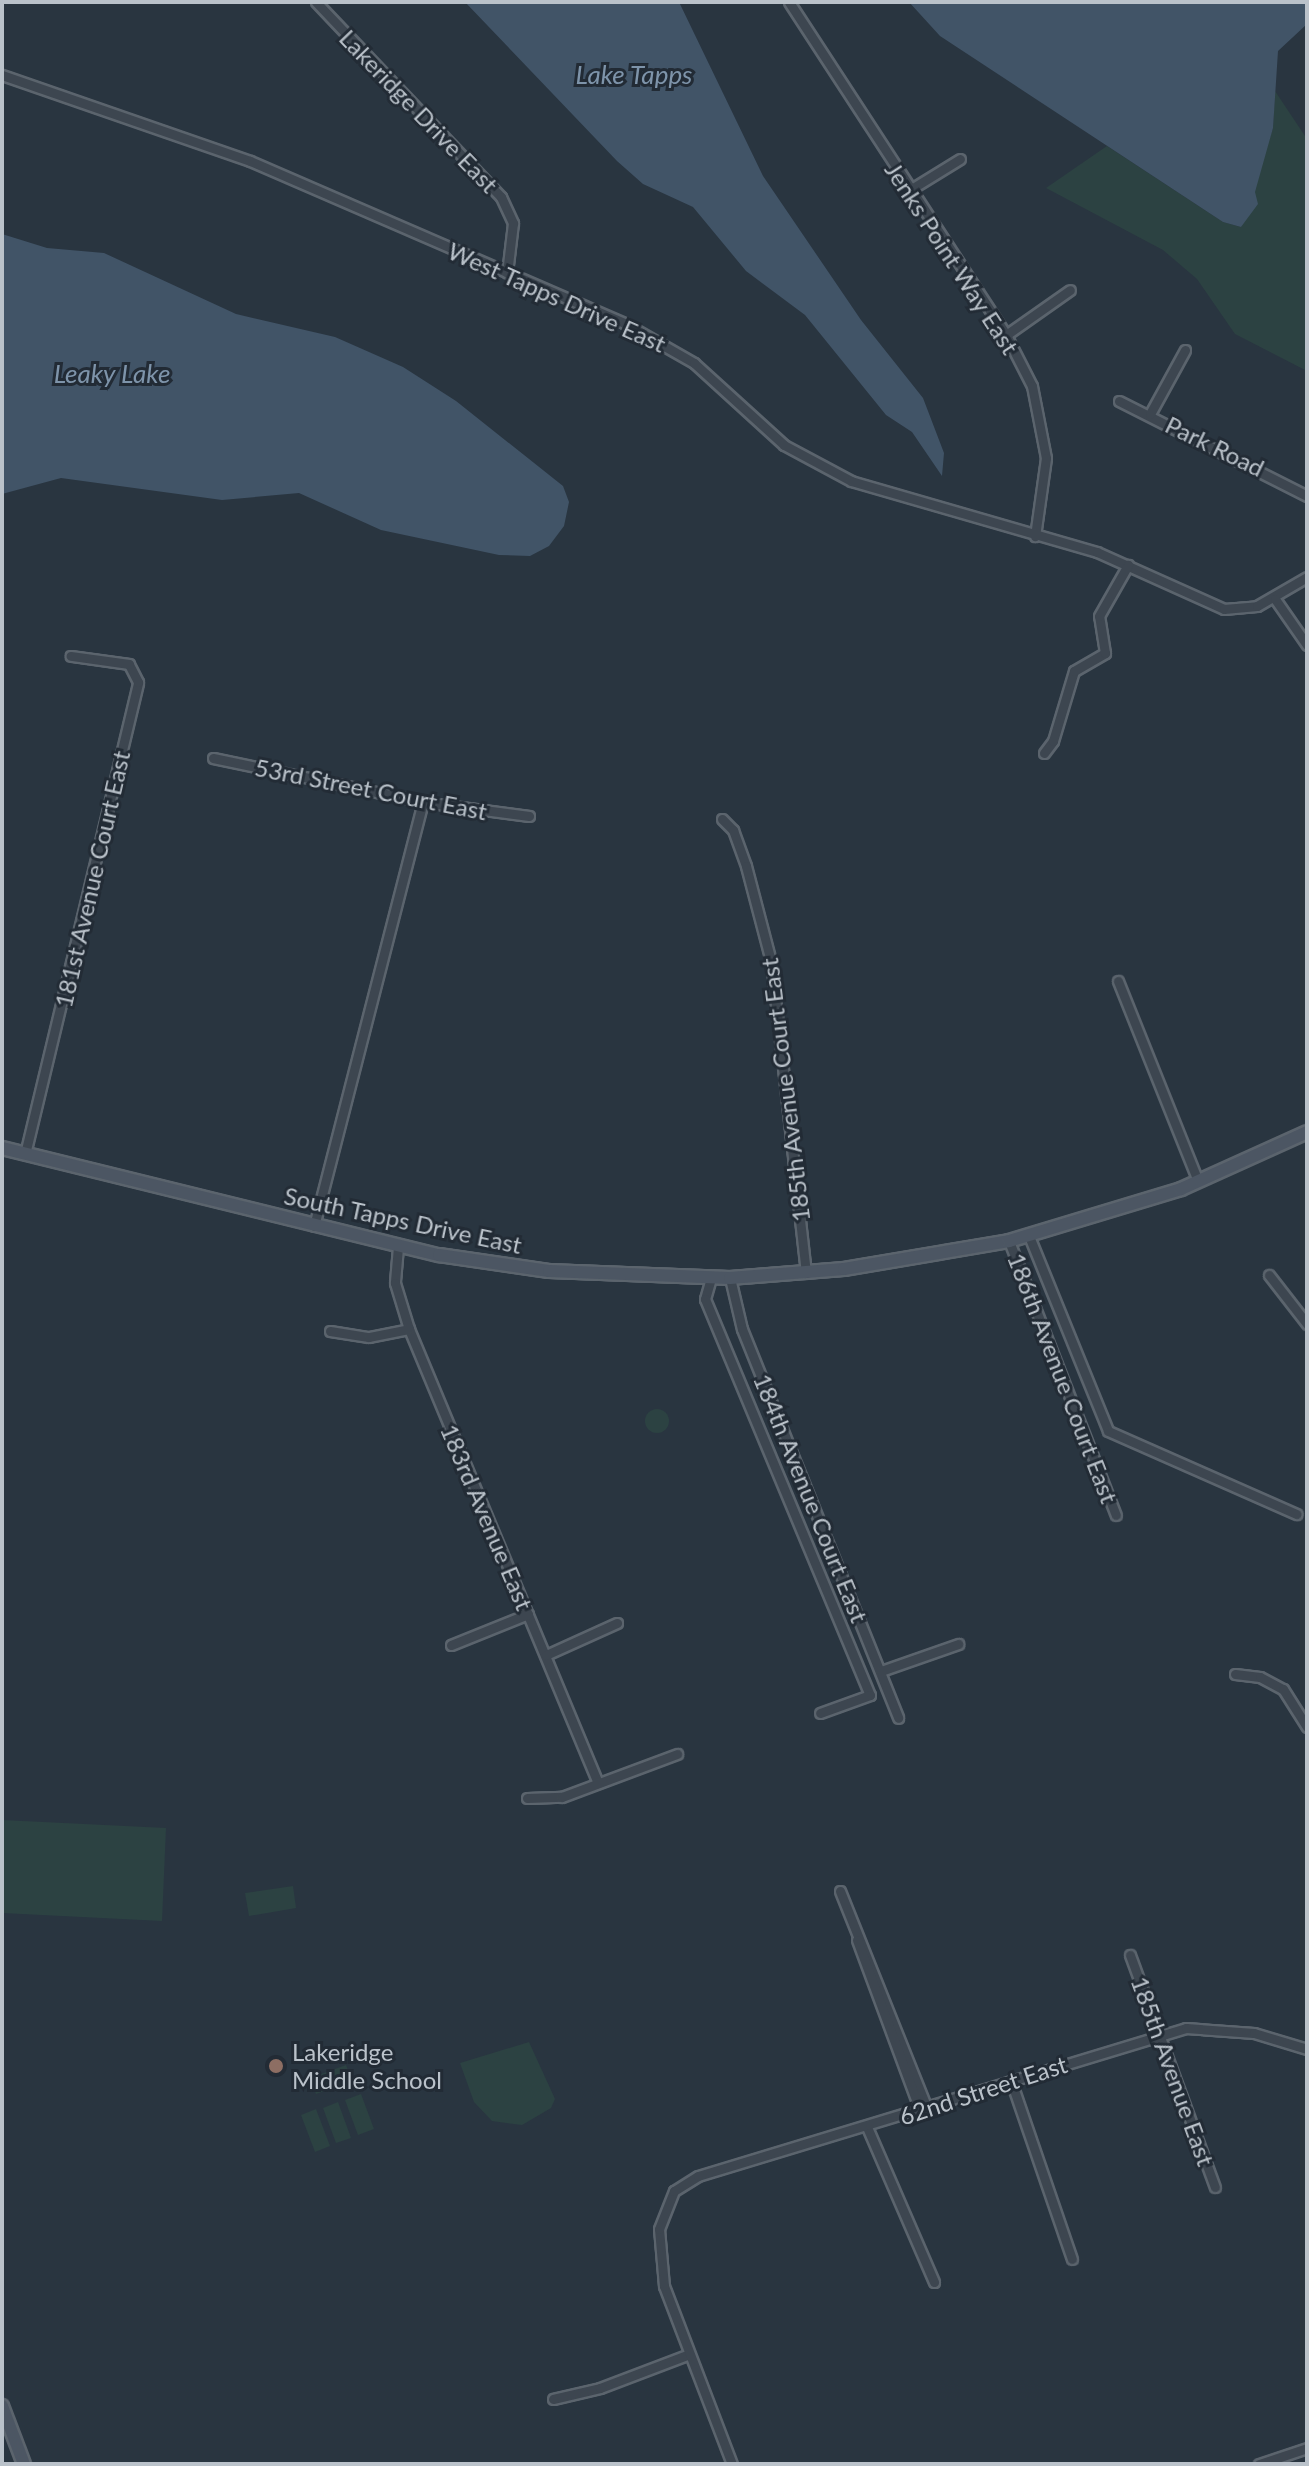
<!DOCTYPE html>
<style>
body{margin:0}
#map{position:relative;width:1309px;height:2466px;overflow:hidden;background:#293540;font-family:Lato,sans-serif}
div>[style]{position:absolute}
.green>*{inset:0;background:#2c4242}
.round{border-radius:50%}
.water>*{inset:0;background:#415467}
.roads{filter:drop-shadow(2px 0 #5b646d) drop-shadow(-2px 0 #5b646d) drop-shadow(0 2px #5b646d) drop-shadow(0 -2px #5b646d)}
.street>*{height:9px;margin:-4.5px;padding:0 4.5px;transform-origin:4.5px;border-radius:4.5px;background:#3d4650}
.secondary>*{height:12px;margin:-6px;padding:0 6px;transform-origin:6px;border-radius:6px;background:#4c5663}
.dots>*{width:22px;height:22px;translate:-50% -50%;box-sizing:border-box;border:4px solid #222b35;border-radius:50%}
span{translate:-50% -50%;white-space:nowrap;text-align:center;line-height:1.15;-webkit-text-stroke:6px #222b35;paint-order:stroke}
.street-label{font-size:24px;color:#bac2ca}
.poi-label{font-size:24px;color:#bac2ca}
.left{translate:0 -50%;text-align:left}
.water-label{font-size:26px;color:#7e94aa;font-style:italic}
.frame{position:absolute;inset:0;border:4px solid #bac2ca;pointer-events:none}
</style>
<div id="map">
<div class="green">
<i style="clip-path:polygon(1275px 91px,1307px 139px,1307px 371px,1235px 334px,1197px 279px,1163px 250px,1046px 188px,1107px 146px,1223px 222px,1241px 227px,1273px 128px)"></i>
<i class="round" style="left:645px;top:1409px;width:24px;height:24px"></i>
<i style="clip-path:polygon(2px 1820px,166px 1828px,162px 1921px,2px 1913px)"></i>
<i style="clip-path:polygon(293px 1886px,296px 1908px,249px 1916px,245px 1893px)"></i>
<i style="clip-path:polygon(529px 2042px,555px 2099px,551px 2108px,522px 2125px,492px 2121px,474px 2102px,460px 2063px)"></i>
<i style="clip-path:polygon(346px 2065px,352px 2081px,316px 2094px,310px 2078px)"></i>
<i style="clip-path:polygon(361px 2094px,374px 2129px,358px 2135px,345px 2100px)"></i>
<i style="clip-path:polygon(338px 2102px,351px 2138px,336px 2143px,323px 2108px)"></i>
<i style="clip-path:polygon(316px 2109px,330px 2146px,315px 2152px,301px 2115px)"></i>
</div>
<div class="water">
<i style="clip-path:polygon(465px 2px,679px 2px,763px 176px,861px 320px,923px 398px,944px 453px,942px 476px,912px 432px,886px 415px,805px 315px,746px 271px,693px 207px,643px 184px,617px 161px)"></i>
<i style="clip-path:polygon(909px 2px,1307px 2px,1307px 24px,1278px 51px,1273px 128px,1255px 192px,1258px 204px,1241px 227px,1223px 222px,940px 36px)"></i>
<i style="clip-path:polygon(2px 234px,47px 248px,104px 253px,236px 314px,335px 337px,403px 367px,456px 401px,563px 486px,569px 502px,564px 526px,549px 546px,530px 556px,499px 555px,381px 530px,299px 493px,222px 500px,61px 478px,2px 494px)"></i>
</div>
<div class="roads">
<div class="street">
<i style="left:316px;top:2px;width:269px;rotate:46.5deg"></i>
<i style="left:501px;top:197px;width:29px;rotate:65deg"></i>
<i style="left:513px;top:223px;width:50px;rotate:96.8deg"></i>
<i style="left:789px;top:2px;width:397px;rotate:56.9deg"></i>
<i style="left:1006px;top:335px;width:57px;rotate:63deg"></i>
<i style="left:1032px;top:386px;width:73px;rotate:79deg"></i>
<i style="left:1046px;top:458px;width:79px;rotate:98deg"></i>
<i style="left:2px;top:75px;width:262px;rotate:19.1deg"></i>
<i style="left:250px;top:161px;width:408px;rotate:23.4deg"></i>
<i style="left:624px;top:323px;width:81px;rotate:29.7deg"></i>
<i style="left:694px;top:363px;width:122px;rotate:42.3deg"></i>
<i style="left:784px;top:445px;width:76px;rotate:28.2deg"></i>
<i style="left:851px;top:481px;width:256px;rotate:16.1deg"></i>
<i style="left:1097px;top:552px;width:139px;rotate:24.2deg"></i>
<i style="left:1224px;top:609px;width:33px;rotate:-5deg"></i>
<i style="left:1257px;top:606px;width:58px;rotate:-30.1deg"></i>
<i style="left:908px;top:191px;width:61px;rotate:-31.6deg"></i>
<i style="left:1006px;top:335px;width:78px;rotate:-35.1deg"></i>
<i style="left:1119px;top:401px;width:211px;rotate:26.8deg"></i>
<i style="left:1150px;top:414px;width:73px;rotate:-61.3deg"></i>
<i style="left:1275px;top:599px;width:56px;rotate:55.2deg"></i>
<i style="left:1044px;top:753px;width:15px;rotate:-53deg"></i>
<i style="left:1053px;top:741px;width:73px;rotate:-73.3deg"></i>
<i style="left:1074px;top:671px;width:36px;rotate:-30deg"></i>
<i style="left:1105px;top:653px;width:37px;rotate:-99deg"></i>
<i style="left:1099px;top:616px;width:59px;rotate:-60.4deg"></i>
<i style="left:213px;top:758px;width:215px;rotate:11.8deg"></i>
<i style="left:423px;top:802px;width:107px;rotate:7.5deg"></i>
<i style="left:722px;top:819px;width:16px;rotate:45deg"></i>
<i style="left:733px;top:830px;width:38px;rotate:70deg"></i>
<i style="left:746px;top:866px;width:98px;rotate:75.3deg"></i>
<i style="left:771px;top:961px;width:314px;rotate:83.6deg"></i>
<i style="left:1118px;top:981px;width:215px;rotate:68.2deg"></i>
<i style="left:25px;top:1154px;width:485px;rotate:-76.5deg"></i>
<i style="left:138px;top:682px;width:20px;rotate:-117deg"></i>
<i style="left:129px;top:664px;width:59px;rotate:-172.1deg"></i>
<i style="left:314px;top:1226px;width:438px;rotate:-75.6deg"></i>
<i style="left:1029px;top:1236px;width:210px;rotate:67.9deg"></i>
<i style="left:1108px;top:1431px;width:206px;rotate:23.8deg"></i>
<i style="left:1009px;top:1241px;width:294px;rotate:68.7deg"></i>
<i style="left:398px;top:1247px;width:36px;rotate:95deg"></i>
<i style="left:395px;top:1283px;width:48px;rotate:73.1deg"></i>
<i style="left:409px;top:1329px;width:492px;rotate:67.4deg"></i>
<i style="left:1269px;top:1275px;width:62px;rotate:52.2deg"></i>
<i style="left:711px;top:1278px;width:22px;rotate:106deg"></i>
<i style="left:705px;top:1299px;width:429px;rotate:67.4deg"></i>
<i style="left:870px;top:1695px;width:53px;rotate:160.2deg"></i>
<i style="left:730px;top:1278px;width:52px;rotate:76.8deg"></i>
<i style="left:742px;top:1329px;width:419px;rotate:68.1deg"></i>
<i style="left:330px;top:1331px;width:39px;rotate:9deg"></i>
<i style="left:369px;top:1337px;width:41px;rotate:-11.3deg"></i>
<i style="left:451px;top:1645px;width:83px;rotate:-21.9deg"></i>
<i style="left:546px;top:1655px;width:78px;rotate:-24.3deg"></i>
<i style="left:881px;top:1671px;width:82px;rotate:-19.3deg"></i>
<i style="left:1235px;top:1674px;width:25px;rotate:7deg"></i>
<i style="left:1260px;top:1677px;width:26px;rotate:28deg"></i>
<i style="left:1283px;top:1689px;width:45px;rotate:57.7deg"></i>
<i style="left:527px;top:1798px;width:35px;rotate:-2deg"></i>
<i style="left:562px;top:1797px;width:123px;rotate:-20.5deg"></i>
<i style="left:840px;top:1891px;width:234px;rotate:68.2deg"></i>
<i style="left:857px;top:1940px;width:181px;rotate:69.7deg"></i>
<i style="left:1130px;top:1955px;width:247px;rotate:69.9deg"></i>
<i style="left:1011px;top:2081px;width:188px;rotate:71.1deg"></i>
<i style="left:867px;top:2127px;width:169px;rotate:66.6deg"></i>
<i style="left:553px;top:2399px;width:48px;rotate:-13.2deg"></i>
<i style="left:600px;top:2388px;width:93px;rotate:-20.8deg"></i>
<i style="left:732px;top:2464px;width:191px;rotate:-110.9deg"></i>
<i style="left:664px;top:2286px;width:57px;rotate:-95deg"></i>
<i style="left:659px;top:2229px;width:41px;rotate:-68.5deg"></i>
<i style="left:674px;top:2191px;width:28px;rotate:-32deg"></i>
<i style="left:698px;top:2176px;width:510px;rotate:-16.87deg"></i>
<i style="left:1186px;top:2028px;width:68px;rotate:4.2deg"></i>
<i style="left:1254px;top:2033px;width:55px;rotate:16.8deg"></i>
<i style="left:1259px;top:2464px;width:51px;rotate:-18.4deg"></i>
</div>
<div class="secondary">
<i style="left:2px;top:1148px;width:450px;rotate:13.8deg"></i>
<i style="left:439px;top:1255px;width:111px;rotate:8.3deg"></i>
<i style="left:549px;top:1271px;width:181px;rotate:2.2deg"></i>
<i style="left:730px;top:1278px;width:114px;rotate:-4.5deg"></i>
<i style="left:844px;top:1269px;width:167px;rotate:-9.6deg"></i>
<i style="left:1009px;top:1241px;width:180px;rotate:-16.8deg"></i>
<i style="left:1181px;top:1189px;width:138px;rotate:-24.3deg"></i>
<i style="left:2px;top:2406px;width:62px;rotate:69.2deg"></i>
</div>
</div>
<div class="dots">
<i style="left:276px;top:2066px;background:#8d6e63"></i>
</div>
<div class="street-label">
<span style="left:419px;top:111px;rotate:46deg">Lakeridge Drive East</span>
<span style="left:952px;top:258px;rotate:57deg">Jenks Point Way East</span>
<span style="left:557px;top:297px;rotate:24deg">West Tapps Drive East</span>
<span style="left:1215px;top:446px;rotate:26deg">Park Road</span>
<span style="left:371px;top:789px;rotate:11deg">53rd Street Court East</span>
<span style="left:92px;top:879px;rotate:-77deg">181st Avenue Court East</span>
<span style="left:785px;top:1090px;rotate:-97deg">185th Avenue Court East</span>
<span style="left:403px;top:1220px;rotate:12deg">South Tapps Drive East</span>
<span style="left:1063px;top:1378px;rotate:69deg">186th Avenue Court East</span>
<span style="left:811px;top:1498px;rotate:68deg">184th Avenue Court East</span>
<span style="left:487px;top:1517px;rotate:67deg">183rd Avenue East</span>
<span style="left:1173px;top:2071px;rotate:70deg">185th Avenue East</span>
<span style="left:983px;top:2090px;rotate:-18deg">62nd Street East</span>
</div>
<div class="poi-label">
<span class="left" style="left:292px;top:2066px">Lakeridge<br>Middle School</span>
</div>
<div class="water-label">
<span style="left:634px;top:75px">Lake Tapps</span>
<span style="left:112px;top:374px">Leaky Lake</span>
</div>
<div class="frame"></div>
</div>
